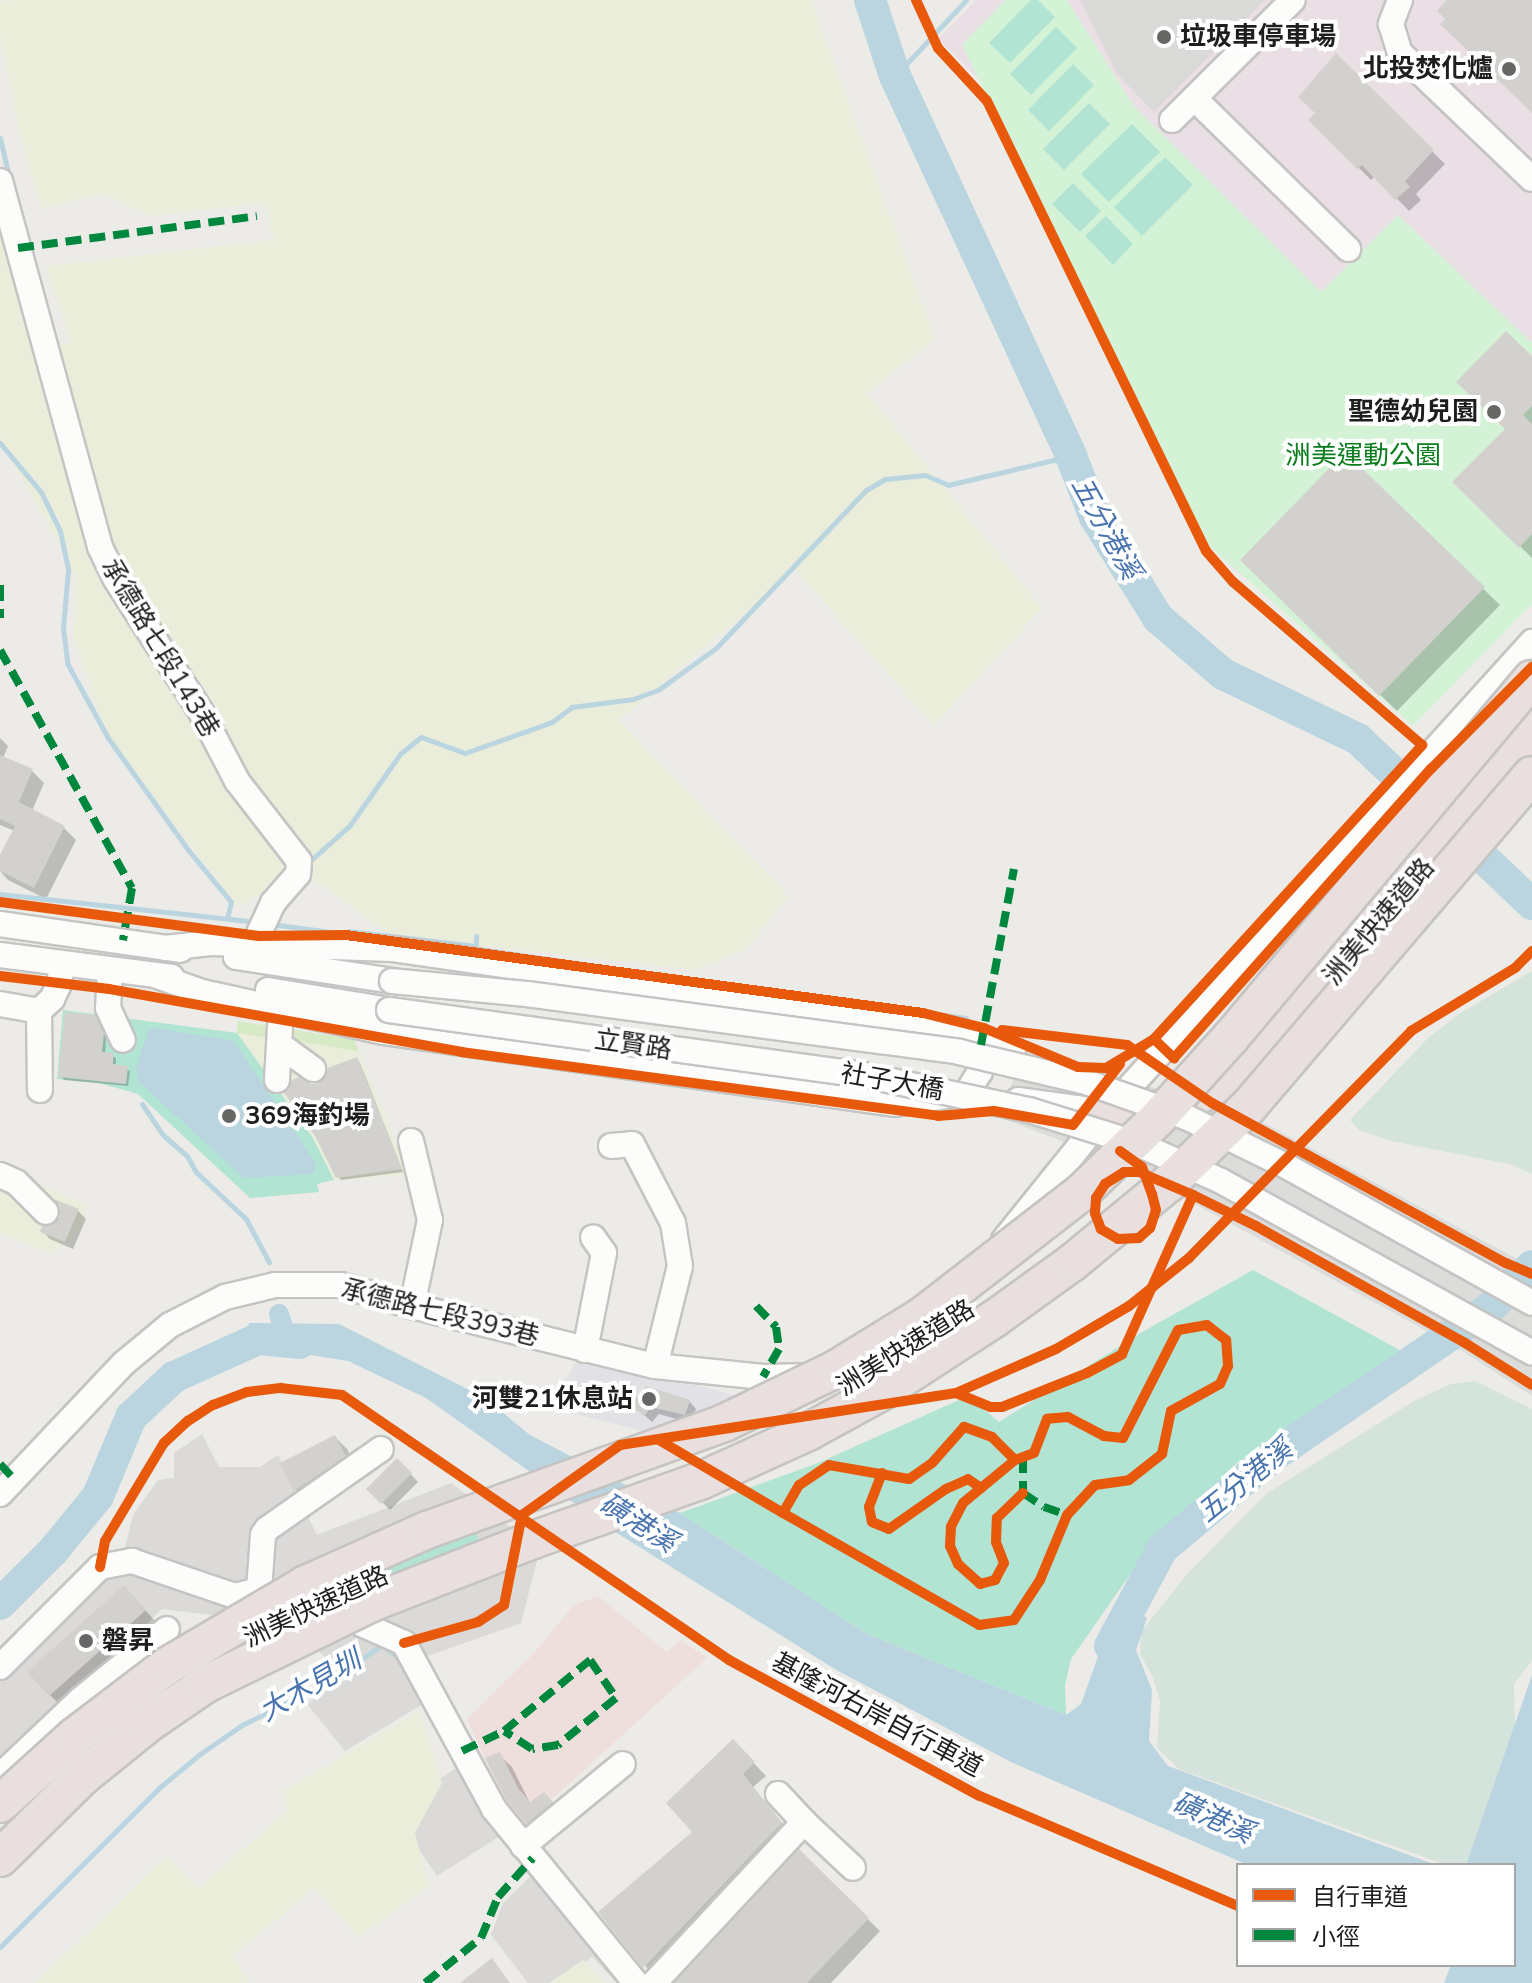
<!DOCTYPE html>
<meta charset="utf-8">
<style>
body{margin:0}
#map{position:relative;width:1532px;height:1983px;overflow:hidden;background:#ecebe7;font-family:"Nunito Sans","Noto Sans TC",sans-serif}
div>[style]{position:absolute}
.residential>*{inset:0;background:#dbdad8}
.commercial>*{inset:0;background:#eedfdc}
.industrial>*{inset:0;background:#eadfe5}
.religious>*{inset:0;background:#dadad8}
.farmland>*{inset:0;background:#eaedda}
.grass>*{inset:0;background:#d6eac5}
.wetland>*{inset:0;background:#d4e3db}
.park>*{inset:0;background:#d4f3d6}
.pitch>*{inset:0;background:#b1e4d3}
.plaza>*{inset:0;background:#e2e1e6}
.water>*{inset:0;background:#bad5e0}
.pier>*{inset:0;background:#dcdcda}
.shadow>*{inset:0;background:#0003}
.stream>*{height:5px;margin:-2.5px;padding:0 2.5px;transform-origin:2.5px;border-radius:2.5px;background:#bad5e0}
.canal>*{height:20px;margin:-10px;padding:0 10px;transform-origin:10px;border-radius:10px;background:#bad5e0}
.river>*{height:32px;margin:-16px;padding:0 16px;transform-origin:16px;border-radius:16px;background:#bad5e0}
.building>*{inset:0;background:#d3d1ce}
.roads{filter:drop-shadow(2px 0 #c5c4c3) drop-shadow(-2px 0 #c5c4c3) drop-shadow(0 2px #c5c4c3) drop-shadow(0 -2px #c5c4c3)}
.minor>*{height:24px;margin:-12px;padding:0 12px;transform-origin:12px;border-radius:12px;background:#fcfcfb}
.highway>*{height:36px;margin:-18px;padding:0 18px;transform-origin:18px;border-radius:18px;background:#e9dfdf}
.bridges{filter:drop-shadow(2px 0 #c5c4c3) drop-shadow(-2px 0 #c5c4c3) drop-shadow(0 2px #c5c4c3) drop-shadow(0 -2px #c5c4c3)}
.minor-bridge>*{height:24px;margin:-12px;padding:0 12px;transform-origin:12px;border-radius:12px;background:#fcfcfb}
.highway-bridge>*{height:36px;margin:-18px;padding:0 18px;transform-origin:18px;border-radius:18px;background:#e9dfdf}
.quiet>*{height:8px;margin-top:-4px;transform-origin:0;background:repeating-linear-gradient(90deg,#00873e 0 16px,transparent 0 24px)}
.cycleway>*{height:10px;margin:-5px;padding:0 5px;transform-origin:5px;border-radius:5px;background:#e8590c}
.dots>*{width:22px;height:22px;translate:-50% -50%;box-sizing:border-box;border:4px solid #fff;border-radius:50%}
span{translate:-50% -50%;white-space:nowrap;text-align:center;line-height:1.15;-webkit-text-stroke:8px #fff;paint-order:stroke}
.poi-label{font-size:26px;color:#1e1e1e;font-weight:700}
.left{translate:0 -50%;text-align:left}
.right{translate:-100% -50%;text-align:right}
.park-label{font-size:26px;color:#0a7e1d}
.street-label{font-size:26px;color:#1e1e1e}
.water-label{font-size:28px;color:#4974af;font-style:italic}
.legend{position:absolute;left:1236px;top:1863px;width:280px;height:104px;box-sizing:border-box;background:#fff;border:2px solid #a5a5a5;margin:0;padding:10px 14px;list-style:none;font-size:24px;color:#1e1e1e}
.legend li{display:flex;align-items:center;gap:16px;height:40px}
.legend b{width:40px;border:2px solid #a5a5a5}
</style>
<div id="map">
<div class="residential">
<i style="clip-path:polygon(202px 1434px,219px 1467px,260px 1467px,278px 1455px,317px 1535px,451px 1483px,540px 1549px,521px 1623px,425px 1657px,497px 1801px,646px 1983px,617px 1983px,592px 1957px,557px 1983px,528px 1983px,491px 1935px,503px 1903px,532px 1875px,505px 1833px,437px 1876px,409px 1835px,398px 1807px,459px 1766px,428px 1701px,345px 1751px,307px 1704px,343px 1676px,293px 1625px,162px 1609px,0 1761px,0 1682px,123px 1555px,133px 1515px,158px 1480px,174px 1478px,174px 1453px)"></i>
</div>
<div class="commercial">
<i style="clip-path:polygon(598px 1596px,667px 1652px,681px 1640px,707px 1658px,525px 1824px,503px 1798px,467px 1719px,535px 1652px,573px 1606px)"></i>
</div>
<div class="industrial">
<i style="clip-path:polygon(976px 0,1532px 0,1532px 601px,1419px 720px,1213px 543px,983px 83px,938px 39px)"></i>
</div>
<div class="religious">
<i style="clip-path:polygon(1080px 0,1265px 0,1154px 112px,1117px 74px)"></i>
</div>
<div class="farmland">
<i style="clip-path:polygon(14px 0,811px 0,935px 339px,867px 393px,1042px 608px,934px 726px,795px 570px,619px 720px,788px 896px,747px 949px,697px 970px,393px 936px,302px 872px,238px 907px,107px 736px,74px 637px,76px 575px,0 439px,0 190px,44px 346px,72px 343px,46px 266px,274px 240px,264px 203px,151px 216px,103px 194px,42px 209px,22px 144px,0 36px,0 3px)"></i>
<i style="clip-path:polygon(237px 1021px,354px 1040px,406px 1167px,402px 1175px,334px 1180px,313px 1138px,237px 1033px)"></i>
<i style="clip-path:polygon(0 1168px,88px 1206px,78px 1231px,53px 1254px,0 1233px)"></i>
<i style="clip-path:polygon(419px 1711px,442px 1783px,415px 1833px,429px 1886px,358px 1937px,315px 1888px,233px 1955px,250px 1983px,36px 1983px,166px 1856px,198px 1888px,288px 1810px,282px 1792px)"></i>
<i style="clip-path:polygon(583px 1960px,606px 1983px,549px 1983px)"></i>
</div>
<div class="grass">
<i style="clip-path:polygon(237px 1021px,276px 1027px,274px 1039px,237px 1033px)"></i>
<i style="clip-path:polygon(290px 1029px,354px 1040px,359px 1051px,289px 1040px)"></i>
</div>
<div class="wetland">
<i style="clip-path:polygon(1532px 971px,1532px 1174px,1513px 1165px,1392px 1141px,1359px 1130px,1350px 1120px,1428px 1038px,1459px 1014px)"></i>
<i style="clip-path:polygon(1475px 1381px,1532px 1409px,1532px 1661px,1514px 1684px,1516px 1768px,1475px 1865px,1446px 1865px,1179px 1769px,1157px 1748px,1160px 1701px,1152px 1675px,1140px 1654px,1141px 1632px,1188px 1573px,1266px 1494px,1414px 1401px,1451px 1384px)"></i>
</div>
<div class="park">
<i style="clip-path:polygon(1005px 0,1067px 0,1134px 106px,1321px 292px,1398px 215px,1532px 343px,1532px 604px,1413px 726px,1208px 545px,962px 45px)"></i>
</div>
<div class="pitch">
<i style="clip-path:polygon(1031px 0,1038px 0,1055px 17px,1010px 63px,989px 43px)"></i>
<i style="clip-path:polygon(1056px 27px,1077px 48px,1031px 95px,1010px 74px)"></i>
<i style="clip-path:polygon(1073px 64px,1094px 85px,1049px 131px,1028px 110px)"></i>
<i style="clip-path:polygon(1089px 103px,1110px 124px,1064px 170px,1043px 149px)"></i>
<i style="clip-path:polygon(1132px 124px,1160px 152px,1109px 202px,1081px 174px)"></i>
<i style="clip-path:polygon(1165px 157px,1193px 185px,1142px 236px,1114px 207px)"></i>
<i style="clip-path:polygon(1073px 183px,1101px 211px,1080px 232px,1052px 204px)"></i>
<i style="clip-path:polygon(1106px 216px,1133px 244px,1113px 265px,1085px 236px)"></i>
<i style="clip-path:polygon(63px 1010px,237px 1033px,313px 1138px,334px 1180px,317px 1184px,319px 1192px,250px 1198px,138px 1094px,99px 1083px,57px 1079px)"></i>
<i style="clip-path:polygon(1253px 1270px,1405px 1353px,1238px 1462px,1138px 1563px,1071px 1659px,1065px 1685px,1066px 1715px,867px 1634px,680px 1513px,818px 1463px,968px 1396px,999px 1422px,1144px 1331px)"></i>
<i style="clip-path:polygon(465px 1504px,488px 1563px,390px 1601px,367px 1542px)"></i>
</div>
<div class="plaza">
<i style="clip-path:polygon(578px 1358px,717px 1390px,775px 1410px,692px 1443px,550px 1408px)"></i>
</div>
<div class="water">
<i style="clip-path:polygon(156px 1028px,233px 1041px,314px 1160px,316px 1167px,313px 1174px,244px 1178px,139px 1082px,136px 1069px,148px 1031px)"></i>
<i style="clip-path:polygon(248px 1323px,339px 1324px,485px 1398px,530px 1435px,680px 1513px,867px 1634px,1066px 1715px,1081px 1704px,1118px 1600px,1147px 1618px,1136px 1650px,1152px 1690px,1149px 1741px,1168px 1766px,1436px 1865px,1248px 1865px,1011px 1762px,838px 1671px,612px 1530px,426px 1398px,348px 1361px,260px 1347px)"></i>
<i style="clip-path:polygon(1532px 1675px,1532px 1983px,1444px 1983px,1451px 1965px,1514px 1965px,1514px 1865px,1466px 1865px)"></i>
</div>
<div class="pier">
<i style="clip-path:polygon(1026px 1047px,1180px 1096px,1225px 1102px,1532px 1267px,1532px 1396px,1456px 1347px,1124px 1165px,999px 1117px)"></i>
</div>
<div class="shadow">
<i style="clip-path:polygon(1336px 56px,1445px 164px,1416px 194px,1421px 200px,1409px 211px,1375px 176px,1371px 180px,1311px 120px,1318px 113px)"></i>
<i style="clip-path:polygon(1532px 359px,1532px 558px,1455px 482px,1507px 429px)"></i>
<i style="clip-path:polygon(1345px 454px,1500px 605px,1397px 711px,1242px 560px)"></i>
<i style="clip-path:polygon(0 738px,8px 746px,3px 758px,32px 771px,44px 783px,32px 811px,64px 828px,76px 840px,46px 899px,8px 880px,0 871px,0 860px,15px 831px,0 825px)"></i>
<i style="clip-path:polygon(98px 1021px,106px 1039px,105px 1054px,116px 1058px,116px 1067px,130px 1071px,128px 1086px,64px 1080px,61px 1076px)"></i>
<i style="clip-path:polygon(357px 1060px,360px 1063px,403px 1172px,341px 1180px,337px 1176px,310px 1086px,319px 1085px)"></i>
<i style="clip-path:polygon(78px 1211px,86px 1219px,73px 1249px,50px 1239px,42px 1231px)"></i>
<i style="clip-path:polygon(689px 1401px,696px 1409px,690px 1423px,659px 1414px,652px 1422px,633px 1405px)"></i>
<i style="clip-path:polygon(335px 1437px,347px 1449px,356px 1468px,308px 1502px,296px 1490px,282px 1464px)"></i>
<i style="clip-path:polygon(397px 1460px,418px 1482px,390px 1510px,369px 1489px)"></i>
<i style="clip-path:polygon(136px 1600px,157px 1623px,62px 1707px,50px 1695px)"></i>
<i style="clip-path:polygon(745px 1754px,766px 1776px,753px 1787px,793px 1837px,657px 1979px,600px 1913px,695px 1833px)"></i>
<i style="clip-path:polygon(499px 1755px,512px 1767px,531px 1805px,544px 1794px,556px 1806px,539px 1835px,527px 1823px)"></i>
<i style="clip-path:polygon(799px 1852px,880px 1931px,831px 1983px,677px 1983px)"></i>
</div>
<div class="stream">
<i style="left:895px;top:76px;width:104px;rotate:-46.9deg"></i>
<i style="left:0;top:138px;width:40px;rotate:77deg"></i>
<i style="left:0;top:443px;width:64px;rotate:50.1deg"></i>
<i style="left:41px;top:492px;width:43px;rotate:64deg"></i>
<i style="left:60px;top:531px;width:40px;rotate:78deg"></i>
<i style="left:68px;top:570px;width:58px;rotate:94.9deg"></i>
<i style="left:63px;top:628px;width:35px;rotate:83deg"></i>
<i style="left:67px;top:663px;width:85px;rotate:61.3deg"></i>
<i style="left:108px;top:738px;width:139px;rotate:54.4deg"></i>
<i style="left:189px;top:851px;width:66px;rotate:50.5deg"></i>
<i style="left:231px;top:902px;width:16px;rotate:104deg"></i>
<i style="left:311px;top:860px;width:52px;rotate:-41.9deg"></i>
<i style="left:350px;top:825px;width:87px;rotate:-54.8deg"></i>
<i style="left:400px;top:754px;width:27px;rotate:-39deg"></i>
<i style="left:421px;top:737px;width:47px;rotate:20deg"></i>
<i style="left:465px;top:753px;width:92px;rotate:-19.6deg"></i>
<i style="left:552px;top:722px;width:25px;rotate:-37deg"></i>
<i style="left:572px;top:707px;width:62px;rotate:-7.5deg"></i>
<i style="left:633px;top:699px;width:27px;rotate:-20deg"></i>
<i style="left:658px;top:690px;width:72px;rotate:-35.9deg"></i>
<i style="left:716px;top:648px;width:218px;rotate:-46.5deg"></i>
<i style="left:866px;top:490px;width:22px;rotate:-30deg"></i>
<i style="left:885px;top:479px;width:40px;rotate:-5.7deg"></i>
<i style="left:925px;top:475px;width:25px;rotate:23deg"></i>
<i style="left:948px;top:485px;width:126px;rotate:-13.3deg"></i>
<i style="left:0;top:894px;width:259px;rotate:6.2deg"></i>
<i style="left:271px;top:924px;width:98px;rotate:7.6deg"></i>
<i style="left:349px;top:931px;width:128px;rotate:6.7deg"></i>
<i style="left:476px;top:946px;width:10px;rotate:-90deg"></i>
<i style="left:664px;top:976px;width:305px;rotate:7.9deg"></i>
<i style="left:142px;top:1104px;width:37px;rotate:56deg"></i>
<i style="left:163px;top:1135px;width:32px;rotate:41deg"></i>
<i style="left:187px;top:1156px;width:18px;rotate:61deg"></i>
<i style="left:196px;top:1172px;width:69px;rotate:43.2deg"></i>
<i style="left:246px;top:1219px;width:49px;rotate:61.9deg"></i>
<i style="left:571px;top:1922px;width:50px;rotate:49.9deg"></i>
<i style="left:0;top:1947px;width:226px;rotate:-45deg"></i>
<i style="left:160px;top:1787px;width:52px;rotate:-39.5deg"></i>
<i style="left:200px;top:1754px;width:51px;rotate:-34.6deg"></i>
<i style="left:242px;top:1725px;width:94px;rotate:-26.6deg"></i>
<i style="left:326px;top:1683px;width:68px;rotate:-34.2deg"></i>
<i style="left:382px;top:1645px;width:28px;rotate:38deg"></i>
</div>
<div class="canal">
<i style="left:279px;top:1314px;width:29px;rotate:72deg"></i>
</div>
<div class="river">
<i style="left:870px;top:0;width:80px;rotate:71.8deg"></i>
<i style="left:895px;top:76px;width:419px;rotate:65.1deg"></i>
<i style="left:1071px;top:456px;width:66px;rotate:68.5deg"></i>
<i style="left:1095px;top:517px;width:119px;rotate:58deg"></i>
<i style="left:1158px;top:618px;width:86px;rotate:40.7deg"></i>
<i style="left:1223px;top:674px;width:150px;rotate:25.7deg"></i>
<i style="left:1358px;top:739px;width:240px;rotate:43.5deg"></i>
<i style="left:0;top:1604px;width:75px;rotate:-45deg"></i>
<i style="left:53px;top:1551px;width:71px;rotate:-50.7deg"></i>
<i style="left:98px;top:1496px;width:86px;rotate:-67.3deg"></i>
<i style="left:131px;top:1417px;width:59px;rotate:-42.9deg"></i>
<i style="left:174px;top:1377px;width:92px;rotate:-24.3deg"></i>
<i style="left:258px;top:1339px;width:42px;rotate:5.4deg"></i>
<i style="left:1110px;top:1646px;width:110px;rotate:-61.8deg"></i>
<i style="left:1162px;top:1549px;width:141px;rotate:-40.1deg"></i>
<i style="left:1270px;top:1458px;width:266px;rotate:-34.3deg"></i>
<i style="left:1490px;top:1308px;width:59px;rotate:-45deg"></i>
</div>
<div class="building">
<i style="clip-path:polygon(1447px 0,1532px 0,1532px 113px,1440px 24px,1445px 19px,1437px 11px)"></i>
<i style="clip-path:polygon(1336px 53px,1434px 150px,1405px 181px,1410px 187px,1395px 200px,1362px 165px,1357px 169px,1308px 120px,1315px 113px,1298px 97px)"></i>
<i style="clip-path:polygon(1506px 331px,1532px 356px,1532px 406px,1523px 415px,1532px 424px,1532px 534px,1519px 548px,1452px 482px,1505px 429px,1456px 382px)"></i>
<i style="clip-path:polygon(1345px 452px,1485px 587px,1379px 696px,1240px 560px)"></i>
<i style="clip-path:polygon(0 755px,33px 769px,19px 802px,65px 826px,34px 888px,0 871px,0 855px,15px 826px,0 819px)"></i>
<i style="clip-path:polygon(65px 1012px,95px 1015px,104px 1034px,102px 1052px,113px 1053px,113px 1064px,128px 1066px,126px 1084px,58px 1077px)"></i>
<i style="clip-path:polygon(357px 1057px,402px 1169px,336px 1178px,315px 1136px,284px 1093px,292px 1080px,299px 1077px,311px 1084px,318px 1083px,326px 1077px,328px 1068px)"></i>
<i style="clip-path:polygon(54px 1199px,79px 1209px,65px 1242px,40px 1232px,42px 1226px,51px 1226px,60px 1217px,60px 1207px)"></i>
<i style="clip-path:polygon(646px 1386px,690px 1400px,685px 1415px,651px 1407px,644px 1416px,631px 1405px)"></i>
<i style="clip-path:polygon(335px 1435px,346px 1456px,294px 1491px,280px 1463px)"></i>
<i style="clip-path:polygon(397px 1458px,412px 1473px,381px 1504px,366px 1489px)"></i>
<i style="clip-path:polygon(124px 1585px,146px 1610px,49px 1696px,27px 1672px)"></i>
<i style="clip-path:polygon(733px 1739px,755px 1762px,743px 1774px,782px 1823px,643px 1968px,598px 1912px,692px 1832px,666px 1803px)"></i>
<i style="clip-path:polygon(500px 1752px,518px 1788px,530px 1802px,544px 1792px,553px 1802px,526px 1824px,507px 1801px,485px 1758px)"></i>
<i style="clip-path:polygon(799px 1849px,869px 1918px,807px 1983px,674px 1983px)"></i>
<i style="clip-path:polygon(492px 1958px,510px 1983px,460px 1983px)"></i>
</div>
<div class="roads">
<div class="minor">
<i style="left:1400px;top:0;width:26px;rotate:111deg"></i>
<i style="left:1391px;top:24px;width:30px;rotate:73deg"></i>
<i style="left:1400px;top:53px;width:182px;rotate:43.7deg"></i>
<i style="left:1196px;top:100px;width:213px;rotate:44.4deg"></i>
<i style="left:1172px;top:120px;width:170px;rotate:-44.8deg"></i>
<i style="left:0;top:181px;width:379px;rotate:74.7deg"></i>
<i style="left:100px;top:547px;width:34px;rotate:64deg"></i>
<i style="left:115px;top:578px;width:159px;rotate:57.3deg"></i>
<i style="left:201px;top:712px;width:78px;rotate:62.4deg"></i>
<i style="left:237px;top:781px;width:101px;rotate:52.2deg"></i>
<i style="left:299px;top:861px;width:13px;rotate:94deg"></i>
<i style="left:298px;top:874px;width:38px;rotate:131deg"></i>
<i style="left:273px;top:903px;width:45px;rotate:114.9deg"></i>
<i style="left:0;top:924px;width:182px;rotate:8.2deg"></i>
<i style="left:165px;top:948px;width:46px;rotate:-6.2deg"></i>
<i style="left:211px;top:943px;width:182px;rotate:1.9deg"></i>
<i style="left:393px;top:949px;width:530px;rotate:8.24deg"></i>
<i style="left:918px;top:1025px;width:99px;rotate:16.4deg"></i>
<i style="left:0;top:955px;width:173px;rotate:7.3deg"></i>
<i style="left:236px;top:957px;width:158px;rotate:8.7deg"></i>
<i style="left:110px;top:971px;width:37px;rotate:93deg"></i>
<i style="left:108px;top:1008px;width:35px;rotate:65deg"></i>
<i style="left:157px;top:976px;width:48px;rotate:19.6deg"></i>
<i style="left:202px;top:992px;width:186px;rotate:12.4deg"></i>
<i style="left:384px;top:1032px;width:516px;rotate:8.02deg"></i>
<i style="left:895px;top:1104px;width:60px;rotate:-8.7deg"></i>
<i style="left:268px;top:990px;width:123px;rotate:9.4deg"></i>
<i style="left:0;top:1004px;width:40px;rotate:10deg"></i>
<i style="left:39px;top:1011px;width:18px;rotate:-43deg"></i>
<i style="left:52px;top:999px;width:17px;rotate:-65deg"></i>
<i style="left:59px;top:984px;width:20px;rotate:-81deg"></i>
<i style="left:39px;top:1011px;width:79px;rotate:89.3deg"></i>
<i style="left:280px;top:1045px;width:41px;rotate:36deg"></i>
<i style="left:277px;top:1080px;width:71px;rotate:-86.8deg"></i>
<i style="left:966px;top:1094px;width:26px;rotate:-58deg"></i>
<i style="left:980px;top:1072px;width:27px;rotate:-88deg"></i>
<i style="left:1018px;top:1100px;width:90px;rotate:7.7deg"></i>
<i style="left:411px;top:1141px;width:81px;rotate:76.5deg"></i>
<i style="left:430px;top:1220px;width:88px;rotate:101.8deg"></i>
<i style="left:611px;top:1146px;width:21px;rotate:-5deg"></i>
<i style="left:632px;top:1144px;width:89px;rotate:62.6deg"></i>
<i style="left:673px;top:1223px;width:44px;rotate:80.8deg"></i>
<i style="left:680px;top:1266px;width:103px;rotate:104deg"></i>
<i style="left:0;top:1175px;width:17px;rotate:24deg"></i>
<i style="left:16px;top:1182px;width:42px;rotate:45deg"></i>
<i style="left:1004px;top:1240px;width:164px;rotate:-51.2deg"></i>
<i style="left:1107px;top:1112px;width:634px;rotate:-47.88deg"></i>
<i style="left:585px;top:1350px;width:99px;rotate:-78.9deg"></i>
<i style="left:604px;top:1253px;width:19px;rotate:-125deg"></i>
<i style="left:0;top:1494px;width:180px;rotate:-46.6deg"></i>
<i style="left:124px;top:1363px;width:60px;rotate:-39.6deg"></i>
<i style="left:170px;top:1325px;width:62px;rotate:-27deg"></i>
<i style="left:225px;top:1297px;width:51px;rotate:-13.5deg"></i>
<i style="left:275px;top:1285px;width:66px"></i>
<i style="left:341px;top:1285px;width:74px;rotate:16.5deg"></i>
<i style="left:412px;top:1306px;width:250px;rotate:13.9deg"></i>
<i style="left:655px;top:1366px;width:109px;rotate:5.8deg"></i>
<i style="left:763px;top:1377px;width:48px;rotate:-1.2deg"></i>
<i style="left:259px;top:1590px;width:55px;rotate:-85.8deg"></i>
<i style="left:263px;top:1535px;width:7px;rotate:-56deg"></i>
<i style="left:267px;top:1529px;width:139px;rotate:-35.1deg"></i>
<i style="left:0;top:1667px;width:141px;rotate:-45deg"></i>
<i style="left:100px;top:1567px;width:33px;rotate:-11deg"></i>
<i style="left:132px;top:1561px;width:109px;rotate:18.8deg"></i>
<i style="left:235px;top:1596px;width:25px;rotate:-14deg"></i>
<i style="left:259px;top:1590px;width:84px;rotate:16.7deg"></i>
<i style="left:339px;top:1614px;width:71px;rotate:24deg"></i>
<i style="left:404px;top:1643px;width:189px;rotate:61.5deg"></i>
<i style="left:494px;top:1809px;width:225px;rotate:50.8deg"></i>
<i style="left:0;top:1776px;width:110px;rotate:-43.5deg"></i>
<i style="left:80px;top:1700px;width:112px;rotate:-39.2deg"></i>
<i style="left:778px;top:1794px;width:38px;rotate:47deg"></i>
<i style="left:523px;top:1846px;width:129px;rotate:-39.4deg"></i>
<i style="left:654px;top:1983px;width:220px;rotate:-47deg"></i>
<i style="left:804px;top:1822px;width:67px;rotate:43.2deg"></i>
</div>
<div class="highway">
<i style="left:1107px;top:1112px;width:26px;rotate:4deg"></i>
<i style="left:1133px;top:1114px;width:53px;rotate:-10.9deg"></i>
<i style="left:1185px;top:1104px;width:57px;rotate:-31.5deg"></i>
<i style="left:1234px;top:1074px;width:458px;rotate:-49.4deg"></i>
</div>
</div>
<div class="bridges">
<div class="minor-bridge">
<i style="left:392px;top:981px;width:136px;rotate:5.5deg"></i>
<i style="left:527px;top:994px;width:436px;rotate:7.6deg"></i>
<i style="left:959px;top:1052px;width:130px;rotate:13.3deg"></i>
<i style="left:1086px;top:1082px;width:108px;rotate:19.4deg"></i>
<i style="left:1188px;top:1118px;width:111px;rotate:26.1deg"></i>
<i style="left:1288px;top:1167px;width:279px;rotate:29.1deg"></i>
<i style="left:389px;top:1010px;width:479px;rotate:7.8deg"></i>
<i style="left:864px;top:1075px;width:169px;rotate:12deg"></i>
<i style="left:1029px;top:1110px;width:114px;rotate:17.3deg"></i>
<i style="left:1138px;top:1144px;width:91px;rotate:24deg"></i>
<i style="left:1221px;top:1181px;width:355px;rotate:28.9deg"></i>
</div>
<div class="highway-bridge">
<i style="left:0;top:1804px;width:101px;rotate:-42.2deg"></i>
<i style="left:75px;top:1736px;width:116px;rotate:-37.3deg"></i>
<i style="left:167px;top:1666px;width:161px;rotate:-30.5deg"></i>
<i style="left:306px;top:1584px;width:133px;rotate:-24.1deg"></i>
<i style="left:427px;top:1530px;width:316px;rotate:-19.8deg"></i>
<i style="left:724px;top:1423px;width:122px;rotate:-25.7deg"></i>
<i style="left:834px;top:1370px;width:103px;rotate:-31.5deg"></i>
<i style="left:922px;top:1316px;width:204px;rotate:-37.8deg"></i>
<i style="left:1083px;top:1191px;width:103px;rotate:-44.2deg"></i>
<i style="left:1157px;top:1119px;width:112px;rotate:-47.9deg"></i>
<i style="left:1232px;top:1036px;width:466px;rotate:-50deg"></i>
<i style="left:0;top:1858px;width:115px;rotate:-44.6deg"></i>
<i style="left:82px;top:1777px;width:86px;rotate:-38.9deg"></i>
<i style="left:149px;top:1723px;width:69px;rotate:-34.4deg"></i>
<i style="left:206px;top:1684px;width:182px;rotate:-26.1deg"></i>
<i style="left:369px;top:1604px;width:176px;rotate:-21.3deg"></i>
<i style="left:533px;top:1540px;width:177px;rotate:-19.5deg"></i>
<i style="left:700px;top:1481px;width:119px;rotate:-24.4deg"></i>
<i style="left:808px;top:1432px;width:85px;rotate:-28.7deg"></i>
<i style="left:883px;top:1391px;width:132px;rotate:-33deg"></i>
<i style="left:994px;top:1319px;width:97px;rotate:-35.8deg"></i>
<i style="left:1073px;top:1262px;width:124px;rotate:-39.5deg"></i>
<i style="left:1169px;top:1183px;width:111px;rotate:-43.9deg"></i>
<i style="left:1249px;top:1106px;width:435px;rotate:-49.5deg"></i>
</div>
</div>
<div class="quiet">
<i style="left:18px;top:248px;width:241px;rotate:-7.6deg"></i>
<i style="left:0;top:585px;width:33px;rotate:90deg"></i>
<i style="left:0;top:650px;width:272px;rotate:61deg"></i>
<i style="left:132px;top:888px;width:53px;rotate:99.8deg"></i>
<i style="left:981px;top:1045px;width:179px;rotate:-79.4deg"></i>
<i style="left:756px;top:1306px;width:29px;rotate:46deg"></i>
<i style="left:776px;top:1327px;width:22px;rotate:82deg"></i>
<i style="left:779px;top:1349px;width:32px;rotate:120deg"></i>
<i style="left:1023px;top:1457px;width:36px;rotate:90deg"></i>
<i style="left:1023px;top:1493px;width:25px;rotate:34deg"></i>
<i style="left:1044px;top:1507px;width:24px;rotate:19deg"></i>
<i style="left:0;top:1464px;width:21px;rotate:47deg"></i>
<i style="left:462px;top:1751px;width:47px;rotate:-25.5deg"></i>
<i style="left:504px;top:1731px;width:112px;rotate:-39.5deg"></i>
<i style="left:590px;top:1660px;width:46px;rotate:55.6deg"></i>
<i style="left:616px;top:1698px;width:75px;rotate:141deg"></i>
<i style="left:558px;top:1745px;width:26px;rotate:171deg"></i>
<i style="left:532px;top:1749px;width:33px;rotate:-147deg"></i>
<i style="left:425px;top:1983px;width:72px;rotate:-38.8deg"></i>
<i style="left:481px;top:1938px;width:44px;rotate:-67.5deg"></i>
<i style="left:498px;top:1897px;width:52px;rotate:-48.1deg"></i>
</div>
<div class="cycleway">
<i style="left:0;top:902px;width:261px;rotate:7.5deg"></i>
<i style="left:259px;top:936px;width:87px;rotate:-0.7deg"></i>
<i style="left:346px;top:935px;width:582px;rotate:7.7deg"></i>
<i style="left:923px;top:1013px;width:63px;rotate:13.8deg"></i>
<i style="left:984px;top:1028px;width:102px;rotate:22.5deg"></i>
<i style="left:1078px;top:1067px;width:28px;rotate:2deg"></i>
<i style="left:1106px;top:1068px;width:56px;rotate:-31.1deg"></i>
<i style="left:1154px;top:1039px;width:398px;rotate:-47.6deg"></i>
<i style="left:1422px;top:745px;width:250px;rotate:-139.2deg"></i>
<i style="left:1233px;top:582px;width:41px;rotate:-131.1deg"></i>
<i style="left:1206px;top:551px;width:500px;rotate:-115.95deg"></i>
<i style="left:987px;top:101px;width:72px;rotate:-132.8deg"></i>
<i style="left:938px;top:48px;width:53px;rotate:-114.6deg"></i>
<i style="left:0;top:976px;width:110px;rotate:6.8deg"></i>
<i style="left:109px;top:989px;width:358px;rotate:10.1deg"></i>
<i style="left:461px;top:1052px;width:481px;rotate:7.6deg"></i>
<i style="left:938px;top:1116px;width:56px;rotate:-5.1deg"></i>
<i style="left:994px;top:1111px;width:80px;rotate:10deg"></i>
<i style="left:1073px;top:1125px;width:77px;rotate:-52.4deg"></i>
<i style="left:1002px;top:1030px;width:126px;rotate:6.8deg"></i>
<i style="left:1127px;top:1045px;width:103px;rotate:34.3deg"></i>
<i style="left:1212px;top:1103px;width:335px;rotate:28.6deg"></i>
<i style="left:1506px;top:1263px;width:28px;rotate:23deg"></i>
<i style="left:1154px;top:1039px;width:28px;rotate:44deg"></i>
<i style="left:1174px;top:1058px;width:387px;rotate:-48.4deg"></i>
<i style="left:1431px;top:769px;width:144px;rotate:-45.3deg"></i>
<i style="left:1120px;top:1151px;width:27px;rotate:36deg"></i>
<i style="left:1142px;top:1167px;width:29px;rotate:70deg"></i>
<i style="left:1152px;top:1194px;width:16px;rotate:76deg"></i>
<i style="left:1156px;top:1210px;width:19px;rotate:108deg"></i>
<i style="left:1150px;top:1228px;width:15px;rotate:138deg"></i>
<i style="left:1139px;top:1238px;width:21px;rotate:177deg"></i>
<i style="left:1118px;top:1239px;width:20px;rotate:-150deg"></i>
<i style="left:1101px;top:1229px;width:17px;rotate:-111deg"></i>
<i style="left:1095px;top:1213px;width:15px;rotate:-86deg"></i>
<i style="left:1096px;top:1198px;width:17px;rotate:-57deg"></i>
<i style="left:1105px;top:1184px;width:22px;rotate:-32deg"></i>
<i style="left:1124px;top:1172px;width:15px"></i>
<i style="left:1139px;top:1172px;width:59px;rotate:23.1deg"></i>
<i style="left:1193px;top:1195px;width:70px;rotate:26.2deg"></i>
<i style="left:1256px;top:1226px;width:240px;rotate:29.2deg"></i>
<i style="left:1465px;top:1343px;width:79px;rotate:32.1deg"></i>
<i style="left:956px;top:1393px;width:37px;rotate:22deg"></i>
<i style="left:990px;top:1407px;width:12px"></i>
<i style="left:1002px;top:1407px;width:92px;rotate:-21.8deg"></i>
<i style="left:1087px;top:1373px;width:40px;rotate:-28deg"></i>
<i style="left:1122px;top:1354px;width:174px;rotate:-65.9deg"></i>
<i style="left:659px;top:1440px;width:144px;rotate:30.5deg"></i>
<i style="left:783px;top:1513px;width:226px;rotate:29.7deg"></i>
<i style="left:979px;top:1625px;width:35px;rotate:-8deg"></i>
<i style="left:1014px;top:1620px;width:48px;rotate:-57deg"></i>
<i style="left:1040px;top:1580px;width:70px;rotate:-67.4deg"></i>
<i style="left:1067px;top:1515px;width:41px;rotate:-47deg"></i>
<i style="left:1095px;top:1485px;width:34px;rotate:-8deg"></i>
<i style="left:1129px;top:1480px;width:42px;rotate:-38.2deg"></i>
<i style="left:1162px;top:1454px;width:44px;rotate:-78.2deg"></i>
<i style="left:1171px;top:1411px;width:56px;rotate:-28.9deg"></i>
<i style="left:1220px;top:1384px;width:20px;rotate:-66deg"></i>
<i style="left:1228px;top:1366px;width:26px;rotate:-94deg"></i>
<i style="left:1226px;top:1340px;width:24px;rotate:-142deg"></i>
<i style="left:1207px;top:1325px;width:29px;rotate:170deg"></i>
<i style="left:1178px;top:1330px;width:121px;rotate:117deg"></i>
<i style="left:1123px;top:1438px;width:19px;rotate:-174deg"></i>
<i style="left:1104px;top:1436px;width:41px;rotate:-152.2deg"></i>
<i style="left:1068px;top:1417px;width:21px;rotate:175deg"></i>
<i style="left:1047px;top:1419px;width:36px;rotate:111deg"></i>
<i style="left:1034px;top:1453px;width:20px;rotate:160deg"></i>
<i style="left:1015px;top:1460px;width:33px;rotate:-135deg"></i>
<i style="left:992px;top:1437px;width:30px;rotate:-160deg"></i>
<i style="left:964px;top:1427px;width:48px;rotate:131.6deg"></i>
<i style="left:932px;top:1463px;width:28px;rotate:145deg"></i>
<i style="left:909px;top:1479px;width:81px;rotate:-170.1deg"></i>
<i style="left:829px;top:1465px;width:36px;rotate:146deg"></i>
<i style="left:799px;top:1485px;width:32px;rotate:120deg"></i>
<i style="left:1015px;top:1460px;width:67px;rotate:140.4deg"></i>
<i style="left:963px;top:1503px;width:27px;rotate:117deg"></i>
<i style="left:951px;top:1527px;width:19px;rotate:93deg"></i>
<i style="left:950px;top:1546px;width:20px;rotate:66deg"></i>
<i style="left:958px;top:1564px;width:30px;rotate:42deg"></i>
<i style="left:980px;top:1584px;width:16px;rotate:-15deg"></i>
<i style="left:995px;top:1580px;width:19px;rotate:-62deg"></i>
<i style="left:1004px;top:1563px;width:22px;rotate:-111deg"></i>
<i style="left:996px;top:1542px;width:24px;rotate:-88deg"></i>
<i style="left:997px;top:1518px;width:36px;rotate:-44deg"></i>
<i style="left:882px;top:1473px;width:36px;rotate:111deg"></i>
<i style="left:869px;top:1507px;width:15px;rotate:79deg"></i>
<i style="left:872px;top:1522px;width:18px;rotate:22deg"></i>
<i style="left:889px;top:1529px;width:70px;rotate:-35.1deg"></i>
<i style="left:946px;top:1489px;width:24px;rotate:-24deg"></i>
<i style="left:968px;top:1479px;width:16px;rotate:35deg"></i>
<i style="left:100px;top:1567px;width:26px;rotate:-79deg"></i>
<i style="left:105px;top:1541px;width:114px;rotate:-59deg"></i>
<i style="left:164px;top:1443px;width:33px;rotate:-43deg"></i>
<i style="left:188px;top:1421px;width:30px;rotate:-33deg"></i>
<i style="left:213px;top:1405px;width:36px;rotate:-21deg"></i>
<i style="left:247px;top:1392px;width:34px;rotate:-7deg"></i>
<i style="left:281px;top:1388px;width:61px;rotate:6.5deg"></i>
<i style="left:342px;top:1395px;width:469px;rotate:34.4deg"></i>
<i style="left:729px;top:1660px;width:285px;rotate:28.5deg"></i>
<i style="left:980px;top:1796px;width:280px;rotate:23.1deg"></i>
<i style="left:404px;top:1643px;width:77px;rotate:-15.8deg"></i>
<i style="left:478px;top:1622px;width:31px;rotate:-33deg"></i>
<i style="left:504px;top:1605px;width:92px;rotate:-78.7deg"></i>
<i style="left:522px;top:1515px;width:120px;rotate:-35.5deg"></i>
<i style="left:620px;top:1445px;width:340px;rotate:-8.8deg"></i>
<i style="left:956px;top:1393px;width:109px;rotate:-23.7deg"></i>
<i style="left:1056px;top:1349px;width:85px;rotate:-30.5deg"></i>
<i style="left:1129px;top:1306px;width:77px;rotate:-38.7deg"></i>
<i style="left:1189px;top:1258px;width:318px;rotate:-45.6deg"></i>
<i style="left:1411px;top:1031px;width:122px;rotate:-31.2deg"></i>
<i style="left:1515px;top:968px;width:24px;rotate:-45deg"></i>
</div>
<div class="dots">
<i style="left:1164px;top:37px;background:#666664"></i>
<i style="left:1509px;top:69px;background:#666664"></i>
<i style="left:1494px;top:412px;background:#666664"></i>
<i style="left:229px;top:1116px;background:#666664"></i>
<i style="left:649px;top:1399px;background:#666664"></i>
<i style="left:86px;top:1641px;background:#666664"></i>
</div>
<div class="poi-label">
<span class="left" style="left:1180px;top:37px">垃圾車停車場</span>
<span class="right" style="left:1493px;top:69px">北投焚化爐</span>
<span class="right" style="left:1478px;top:412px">聖德幼兒園</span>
<span class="left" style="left:245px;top:1116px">369海釣場</span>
<span class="right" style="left:633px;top:1399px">河雙21休息站</span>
<span class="left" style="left:102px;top:1641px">磐昇</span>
</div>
<div class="park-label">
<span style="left:1363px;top:456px">洲美運動公園</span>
</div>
<div class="street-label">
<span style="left:160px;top:648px;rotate:59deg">承德路七段143巷</span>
<span style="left:1379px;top:922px;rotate:-50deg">洲美快速道路</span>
<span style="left:633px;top:1045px;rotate:8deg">立賢路</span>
<span style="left:892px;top:1082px;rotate:10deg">社子大橋</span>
<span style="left:440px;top:1313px;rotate:14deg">承德路七段393巷</span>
<span style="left:906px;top:1348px;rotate:-32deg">洲美快速道路</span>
<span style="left:316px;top:1607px;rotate:-25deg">洲美快速道路</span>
<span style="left:877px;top:1715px;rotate:28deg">基隆河右岸自行車道</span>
</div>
<div class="water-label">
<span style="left:1106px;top:528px;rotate:61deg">五分港溪</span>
<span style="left:1245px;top:1481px;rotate:-39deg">五分港溪</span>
<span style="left:638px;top:1523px;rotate:32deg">磺港溪</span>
<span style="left:310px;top:1686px;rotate:-30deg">大木見圳</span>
<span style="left:1213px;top:1818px;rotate:24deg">磺港溪</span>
</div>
<ul class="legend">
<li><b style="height:10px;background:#e8590c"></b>自行車道</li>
<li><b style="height:10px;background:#00873e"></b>小徑</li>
</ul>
</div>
